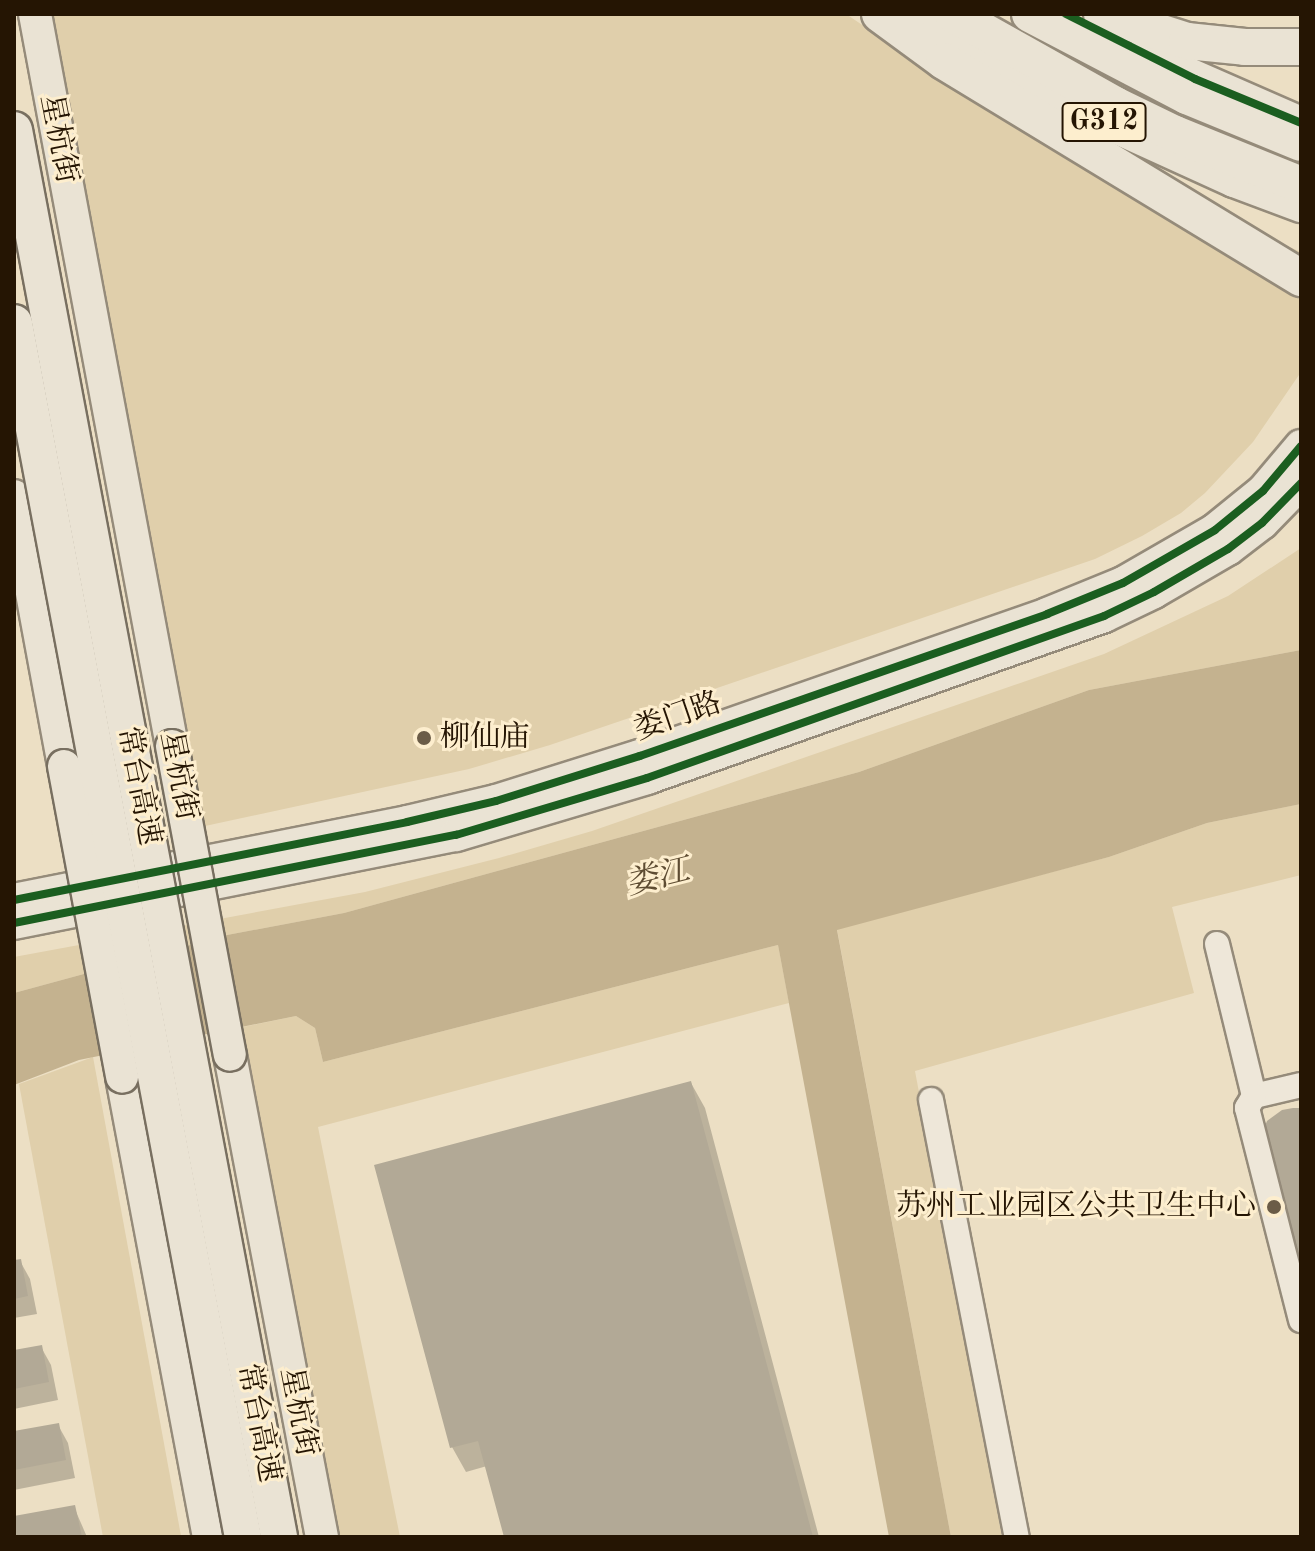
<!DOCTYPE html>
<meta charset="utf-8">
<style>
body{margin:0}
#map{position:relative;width:1315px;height:1551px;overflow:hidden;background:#ecdfc4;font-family:"Old Standard TT","Noto Serif SC",serif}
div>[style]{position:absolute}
.green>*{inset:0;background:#e0cfab}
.water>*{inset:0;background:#c4b28f}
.shadow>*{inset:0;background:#0003}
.building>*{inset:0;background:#b2a996}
.roads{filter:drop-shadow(2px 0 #958b7a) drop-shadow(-2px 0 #958b7a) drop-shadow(0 2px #958b7a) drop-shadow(0 -2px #958b7a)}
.minor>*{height:24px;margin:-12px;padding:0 12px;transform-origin:12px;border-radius:12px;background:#eee7d9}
.major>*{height:32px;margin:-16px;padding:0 16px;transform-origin:16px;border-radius:16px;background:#eae3d4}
.highway>*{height:36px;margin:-18px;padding:0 18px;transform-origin:18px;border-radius:18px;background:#eae3d4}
.bridges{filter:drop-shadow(2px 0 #786f60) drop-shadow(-2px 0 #786f60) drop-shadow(0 2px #786f60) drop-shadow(0 -2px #786f60)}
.major-bridge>*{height:32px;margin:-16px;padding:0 16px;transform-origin:16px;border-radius:16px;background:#eae3d4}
.highway-bridge>*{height:36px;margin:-18px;padding:0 18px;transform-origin:18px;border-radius:18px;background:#eae3d4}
.cycleway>*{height:8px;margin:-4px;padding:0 4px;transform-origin:4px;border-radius:4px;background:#1b5e20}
.dots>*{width:22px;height:22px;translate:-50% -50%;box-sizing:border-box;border:4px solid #fdeece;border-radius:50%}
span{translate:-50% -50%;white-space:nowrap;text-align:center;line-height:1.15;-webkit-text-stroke:6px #fdeece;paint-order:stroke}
.shield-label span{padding:2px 6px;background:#fdeece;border:2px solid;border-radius:6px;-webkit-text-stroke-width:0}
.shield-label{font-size:28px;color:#251503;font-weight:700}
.street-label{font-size:30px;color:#251503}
.poi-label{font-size:30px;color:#251503}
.left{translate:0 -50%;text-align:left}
.right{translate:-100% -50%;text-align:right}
.water-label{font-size:32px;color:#5e4c32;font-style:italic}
.frame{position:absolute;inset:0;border:16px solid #251503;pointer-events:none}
</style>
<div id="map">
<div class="green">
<i style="clip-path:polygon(52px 14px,846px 14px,932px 72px,1194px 205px,1301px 252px,1301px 372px,1253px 442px,1205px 493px,1181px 513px,1142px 536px,1095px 559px,550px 745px,469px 769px,205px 826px)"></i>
<i style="clip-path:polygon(1301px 548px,1301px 650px,1089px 690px,859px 772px,344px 913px,227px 935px,14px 993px,14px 957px,365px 892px,499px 858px,592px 831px,1104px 654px,1228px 596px)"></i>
<i style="clip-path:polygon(1301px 804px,1301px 875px,1172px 907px,1194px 993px,915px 1071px,1002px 1537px,951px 1537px,837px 929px,1109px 857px,1207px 823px)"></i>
<i style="clip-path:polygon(778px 945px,789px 1003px,318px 1127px,400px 1537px,333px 1537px,243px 1027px,296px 1016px,315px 1028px,323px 1062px)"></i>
<i style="clip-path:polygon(93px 1057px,181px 1536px,174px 1537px,103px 1537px,19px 1084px)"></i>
</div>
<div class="water">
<i style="clip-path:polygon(1301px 650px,1301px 804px,1207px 823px,1109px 857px,837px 930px,951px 1537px,889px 1537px,778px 945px,323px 1062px,315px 1028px,296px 1016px,79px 1060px,14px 1085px,14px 993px,227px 935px,344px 913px,859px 772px,1089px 690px)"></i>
</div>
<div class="shadow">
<i style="clip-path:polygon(691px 1083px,705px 1108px,819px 1537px,506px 1537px,487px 1466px,466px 1472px,452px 1447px)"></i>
<i style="clip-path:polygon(20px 1261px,30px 1279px,37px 1314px,14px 1318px,14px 1262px)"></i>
<i style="clip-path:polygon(41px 1347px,51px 1365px,58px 1400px,14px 1409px,14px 1352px)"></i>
<i style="clip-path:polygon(58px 1425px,68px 1443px,75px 1478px,14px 1490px,14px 1433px)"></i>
<i style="clip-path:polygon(74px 1507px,87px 1537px,14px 1537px,14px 1518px)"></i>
</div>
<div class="building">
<i style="clip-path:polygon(691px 1081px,813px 1537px,504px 1537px,478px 1441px,450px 1448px,374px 1165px)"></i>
<i style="clip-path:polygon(1293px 1108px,1301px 1108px,1301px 1279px,1263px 1131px,1267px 1121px,1282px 1110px)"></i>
<i style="clip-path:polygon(21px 1259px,28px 1296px,14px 1299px,14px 1260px)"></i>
<i style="clip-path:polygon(42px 1345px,49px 1382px,14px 1389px,14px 1350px)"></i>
<i style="clip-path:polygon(59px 1423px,66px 1460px,14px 1470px,14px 1431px)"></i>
<i style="clip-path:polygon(75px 1505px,82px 1537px,14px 1537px,14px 1516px)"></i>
</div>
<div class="roads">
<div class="minor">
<i style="left:1217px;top:944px;width:156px;rotate:76.3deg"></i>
<i style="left:1301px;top:1085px;width:48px;rotate:166.8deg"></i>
<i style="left:1254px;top:1096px;width:14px;rotate:120deg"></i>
<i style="left:1247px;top:1108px;width:219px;rotate:75.7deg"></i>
<i style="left:931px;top:1100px;width:445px;rotate:78.9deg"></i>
</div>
<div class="major">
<i style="left:35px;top:14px;width:745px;rotate:79.4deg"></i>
<i style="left:919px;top:14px;width:214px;rotate:30.3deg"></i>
<i style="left:1104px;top:122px;width:143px;rotate:24.4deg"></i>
<i style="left:1234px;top:181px;width:72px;rotate:20.5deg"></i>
<i style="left:1143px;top:54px;width:172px;rotate:23.6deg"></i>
<i style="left:14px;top:496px;width:275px;rotate:79.5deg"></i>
<i style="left:14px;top:900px;width:401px;rotate:-11.2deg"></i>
<i style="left:407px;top:822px;width:91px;rotate:-13.3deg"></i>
<i style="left:496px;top:801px;width:151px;rotate:-17.4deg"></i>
<i style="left:640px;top:756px;width:431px;rotate:-19.2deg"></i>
<i style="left:1047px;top:614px;width:82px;rotate:-22.2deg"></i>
<i style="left:1123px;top:583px;width:106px;rotate:-29.9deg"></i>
<i style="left:1215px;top:530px;width:62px;rotate:-39.1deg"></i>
<i style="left:1263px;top:491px;width:59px;rotate:-49.8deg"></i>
<i style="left:14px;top:923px;width:451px;rotate:-11.3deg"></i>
<i style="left:456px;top:835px;width:199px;rotate:-16.6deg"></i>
<i style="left:647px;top:778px;width:485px;rotate:-19.5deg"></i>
<i style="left:1104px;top:616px;width:55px;rotate:-25.6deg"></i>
<i style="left:1154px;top:592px;width:86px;rotate:-30.2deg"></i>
<i style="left:1228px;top:549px;width:43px;rotate:-37.4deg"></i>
<i style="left:1262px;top:523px;width:56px;rotate:-45.7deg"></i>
<i style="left:230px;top:1055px;width:491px;rotate:79.2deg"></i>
<i style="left:122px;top:1077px;width:468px;rotate:79.3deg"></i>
</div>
<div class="highway">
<i style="left:880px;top:14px;width:79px;rotate:36.3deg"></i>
<i style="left:944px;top:61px;width:418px;rotate:31.3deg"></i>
<i style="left:953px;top:14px;width:186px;rotate:29.3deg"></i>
<i style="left:1115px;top:105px;width:67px;rotate:25.8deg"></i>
<i style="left:1175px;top:134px;width:136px;rotate:22deg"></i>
<i style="left:1030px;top:14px;width:177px;rotate:27.6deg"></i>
<i style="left:1187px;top:96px;width:123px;rotate:22.4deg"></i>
<i style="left:1102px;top:14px;width:89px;rotate:17.6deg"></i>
<i style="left:1187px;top:41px;width:58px;rotate:5.9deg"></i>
<i style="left:1245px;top:47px;width:56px"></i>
</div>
</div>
<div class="bridges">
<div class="major-bridge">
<i style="left:172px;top:746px;width:314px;rotate:79.4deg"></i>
<i style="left:64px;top:766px;width:316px;rotate:79.4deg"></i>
</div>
<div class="highway-bridge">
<i style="left:14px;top:130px;width:1432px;rotate:79.33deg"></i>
<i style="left:14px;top:323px;width:1235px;rotate:79.32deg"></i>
</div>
</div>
<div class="cycleway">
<i style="left:1066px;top:14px;width:144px;rotate:26.7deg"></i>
<i style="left:1195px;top:79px;width:115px;rotate:22.5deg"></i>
<i style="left:14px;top:900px;width:401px;rotate:-11.2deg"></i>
<i style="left:407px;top:822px;width:91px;rotate:-13.3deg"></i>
<i style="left:496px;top:801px;width:151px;rotate:-17.4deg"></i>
<i style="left:640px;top:756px;width:431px;rotate:-19.2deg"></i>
<i style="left:1047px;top:614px;width:82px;rotate:-22.2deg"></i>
<i style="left:1123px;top:583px;width:106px;rotate:-29.9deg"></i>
<i style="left:1215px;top:530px;width:62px;rotate:-39.1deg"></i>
<i style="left:1263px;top:491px;width:59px;rotate:-49.8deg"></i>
<i style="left:14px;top:923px;width:451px;rotate:-11.3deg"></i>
<i style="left:456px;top:835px;width:199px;rotate:-16.6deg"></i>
<i style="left:647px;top:778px;width:485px;rotate:-19.5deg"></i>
<i style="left:1104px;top:616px;width:55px;rotate:-25.6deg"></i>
<i style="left:1154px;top:592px;width:86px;rotate:-30.2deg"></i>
<i style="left:1228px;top:549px;width:43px;rotate:-37.4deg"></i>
<i style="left:1262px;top:523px;width:56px;rotate:-45.7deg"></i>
</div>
<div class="dots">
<i style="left:424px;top:738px;background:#6b5c47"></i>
<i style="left:1274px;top:1207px;background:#6b5c47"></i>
</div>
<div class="shield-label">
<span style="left:1104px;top:122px">G312</span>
</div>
<div class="street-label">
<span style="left:58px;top:139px;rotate:79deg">星杭街</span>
<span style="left:678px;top:717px;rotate:-19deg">娄门路</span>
<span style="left:178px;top:776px;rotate:79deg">星杭街</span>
<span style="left:138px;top:786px;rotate:79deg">常台高速</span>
<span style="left:298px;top:1412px;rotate:79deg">星杭街</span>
<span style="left:258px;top:1423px;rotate:79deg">常台高速</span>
</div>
<div class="poi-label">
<span class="left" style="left:440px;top:738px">柳仙庙</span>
<span class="right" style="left:1256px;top:1207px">苏州工业园区公共卫生中心</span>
</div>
<div class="water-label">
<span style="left:658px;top:879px;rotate:-14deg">娄江</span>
</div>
<div class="frame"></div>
</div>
